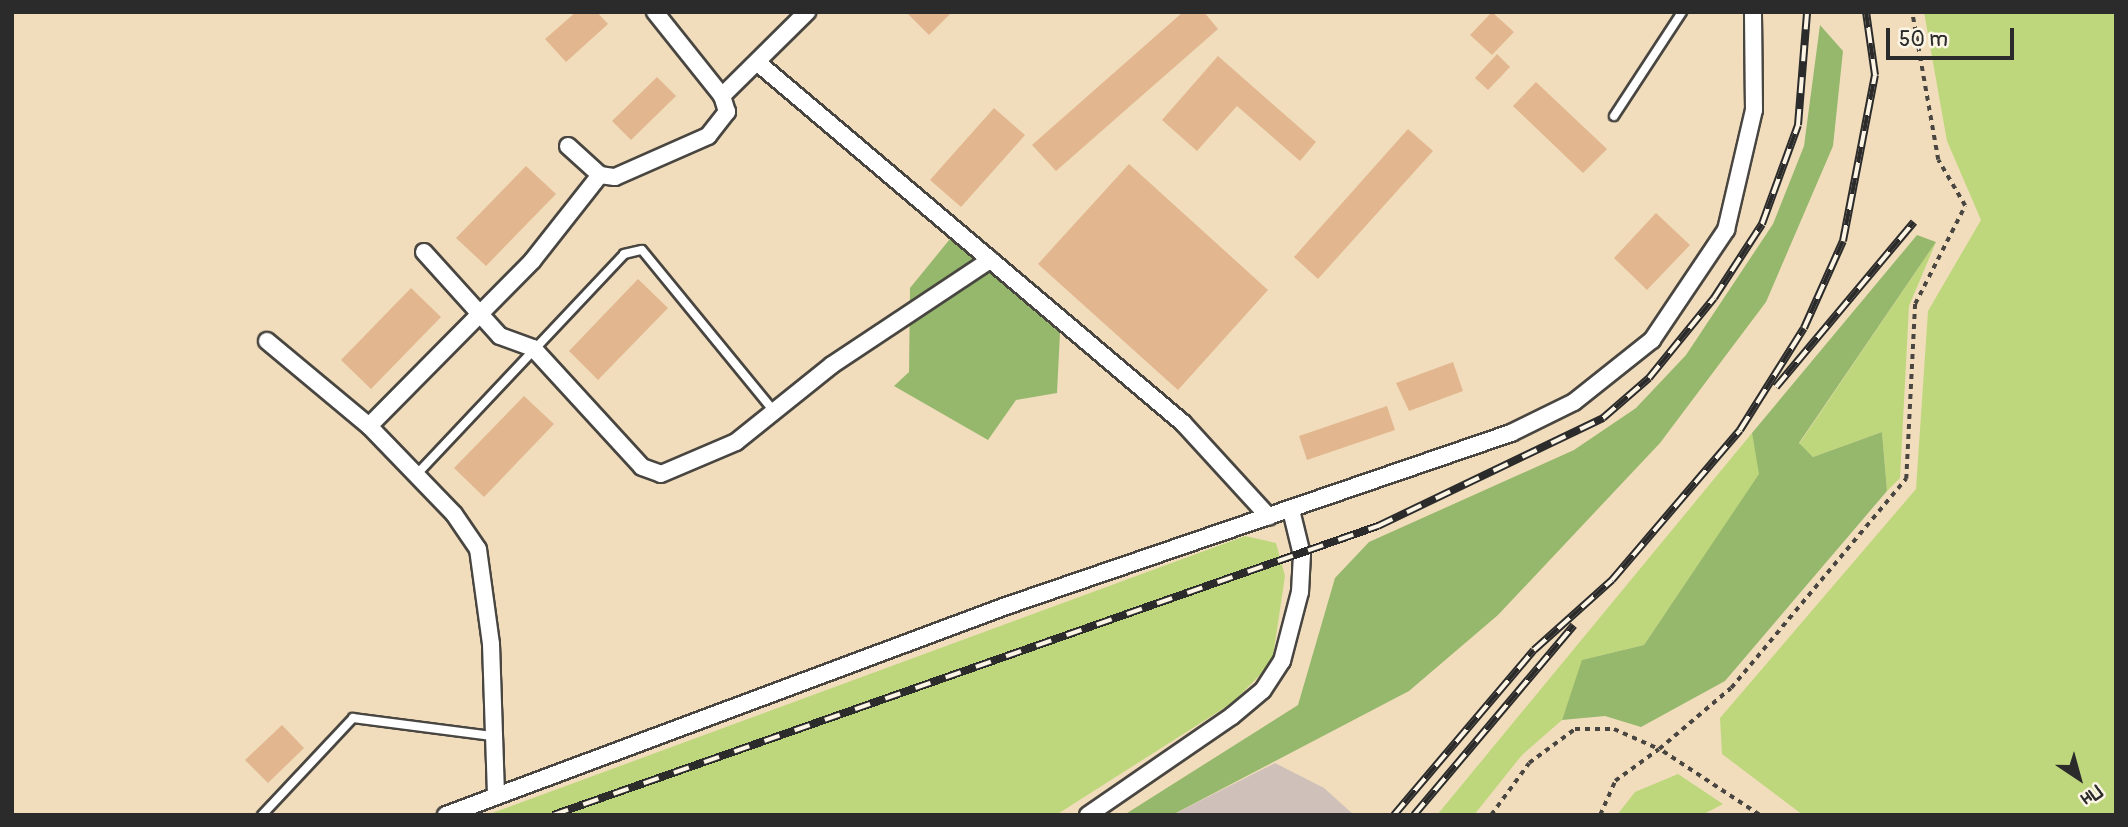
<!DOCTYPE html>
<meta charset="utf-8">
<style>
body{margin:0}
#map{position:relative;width:2128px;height:827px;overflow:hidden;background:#f1ddbc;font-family:Pangolin,sans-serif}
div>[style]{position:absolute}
.industrial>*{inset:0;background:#cfc1ba}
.green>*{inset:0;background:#bed77c}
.forest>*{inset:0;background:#96b86c}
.building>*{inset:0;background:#e2b78f}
.path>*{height:3.5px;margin-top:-1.75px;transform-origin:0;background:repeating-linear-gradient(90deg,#494641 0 5px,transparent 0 10px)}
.roads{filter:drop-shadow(2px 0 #494641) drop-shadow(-2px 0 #494641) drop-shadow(0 2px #494641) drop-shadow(0 -2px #494641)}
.lane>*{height:8px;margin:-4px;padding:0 4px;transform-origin:4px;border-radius:4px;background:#fff}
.street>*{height:16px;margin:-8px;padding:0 8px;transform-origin:8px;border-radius:8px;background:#fff}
.rail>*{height:8px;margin-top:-4px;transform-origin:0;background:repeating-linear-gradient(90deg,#fcf5e5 0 16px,#2b2b2b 0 32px);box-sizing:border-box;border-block:2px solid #2b2b2b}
span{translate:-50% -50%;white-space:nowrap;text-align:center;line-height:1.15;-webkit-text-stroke:6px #fcf5e5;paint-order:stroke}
.frame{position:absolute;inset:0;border:14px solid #2b2b2b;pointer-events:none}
.north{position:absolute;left:2044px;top:743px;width:70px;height:70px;-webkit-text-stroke:5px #fcf5e5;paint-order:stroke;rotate:144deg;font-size:19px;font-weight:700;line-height:28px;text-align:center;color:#2b2b2b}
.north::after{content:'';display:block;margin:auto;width:24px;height:32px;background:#2b2b2b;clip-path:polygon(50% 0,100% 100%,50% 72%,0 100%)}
.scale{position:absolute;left:1886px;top:28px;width:128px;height:32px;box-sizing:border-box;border:4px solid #2b2b2b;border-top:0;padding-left:9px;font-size:21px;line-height:24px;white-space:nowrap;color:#2b2b2b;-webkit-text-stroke:5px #fcf5e5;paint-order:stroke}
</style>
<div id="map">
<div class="industrial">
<i style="clip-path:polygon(1275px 763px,1324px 788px,1354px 815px,1172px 815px)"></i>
</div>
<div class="green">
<i style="clip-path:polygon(1924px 12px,2116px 12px,2116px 815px,1803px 815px,1722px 754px,1720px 718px,1916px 489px,1928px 311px,1981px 220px,1947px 141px)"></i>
<i style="clip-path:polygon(1936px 242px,1909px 306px,1900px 478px,1887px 491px,1882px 432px,1813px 457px,1799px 444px)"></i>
<i style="clip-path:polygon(1752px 433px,1760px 474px,1644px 645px,1583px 660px,1562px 720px,1522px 755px,1474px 815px,1437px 815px)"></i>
<i style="clip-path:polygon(1245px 536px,1276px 543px,1285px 576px,1272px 663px,1232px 703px,1056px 815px,487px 815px)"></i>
<i style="clip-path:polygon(1678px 774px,1723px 804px,1702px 815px,1617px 815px,1635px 792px)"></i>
</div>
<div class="forest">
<i style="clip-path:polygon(1820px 25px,1843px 51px,1833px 146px,1766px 302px,1660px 443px,1498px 615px,1409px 691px,1172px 815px,1124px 815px,1298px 705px,1335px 578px,1369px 542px,1574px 450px,1636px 408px,1686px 355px,1773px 224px,1804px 146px)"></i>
<i style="clip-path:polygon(1917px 235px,1936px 242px,1799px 443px,1813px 457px,1882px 432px,1887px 491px,1725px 681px,1641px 727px,1605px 716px,1562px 720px,1582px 660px,1644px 645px,1759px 474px,1752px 433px)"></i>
<i style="clip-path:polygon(950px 239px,1060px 333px,1057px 393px,1016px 400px,988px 440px,894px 386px,909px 372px,910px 288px)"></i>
</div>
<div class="building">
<i style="clip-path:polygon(576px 12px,597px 12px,608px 24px,566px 62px,545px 39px)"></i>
<i style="clip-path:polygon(906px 12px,952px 12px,929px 35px)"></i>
<i style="clip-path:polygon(1183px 12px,1204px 12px,1218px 29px,1056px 171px,1032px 145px)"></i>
<i style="clip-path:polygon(1492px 12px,1514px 32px,1492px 55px,1470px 35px)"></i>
<i style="clip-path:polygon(1497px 54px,1510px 67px,1488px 90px,1475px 78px)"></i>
<i style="clip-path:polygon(1218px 56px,1316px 142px,1300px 161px,1237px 106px,1197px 151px,1162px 120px)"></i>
<i style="clip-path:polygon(657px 77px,676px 96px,631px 140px,612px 121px)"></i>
<i style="clip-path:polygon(1536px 82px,1607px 149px,1583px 173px,1513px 106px)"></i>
<i style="clip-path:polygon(994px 108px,1025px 135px,961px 207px,930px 180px)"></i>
<i style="clip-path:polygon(1408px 129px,1433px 151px,1318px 279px,1294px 257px)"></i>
<i style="clip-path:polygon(1129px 164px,1268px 290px,1178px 390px,1038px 264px)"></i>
<i style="clip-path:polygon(526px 166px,556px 194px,486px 266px,456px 238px)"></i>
<i style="clip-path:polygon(1656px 213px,1690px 245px,1647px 290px,1614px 258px)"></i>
<i style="clip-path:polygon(638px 279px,668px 308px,598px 380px,569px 351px)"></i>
<i style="clip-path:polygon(411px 288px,441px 317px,371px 389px,341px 360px)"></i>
<i style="clip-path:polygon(1453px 362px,1463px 391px,1409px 411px,1396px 383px)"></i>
<i style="clip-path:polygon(524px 396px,554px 424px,484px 497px,454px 468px)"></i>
<i style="clip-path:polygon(1387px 406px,1395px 430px,1307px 460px,1299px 436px)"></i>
<i style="clip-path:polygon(282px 725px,304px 748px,268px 783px,245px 760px)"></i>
</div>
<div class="path">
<i style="left:1491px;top:815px;width:64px;rotate:-53.8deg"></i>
<i style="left:1529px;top:763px;width:57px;rotate:-36.5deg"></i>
<i style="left:1575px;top:729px;width:39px"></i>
<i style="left:1614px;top:729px;width:49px;rotate:24deg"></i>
<i style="left:1600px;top:815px;width:37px;rotate:-66deg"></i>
<i style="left:1615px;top:781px;width:54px;rotate:-36deg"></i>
<i style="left:1759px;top:815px;width:120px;rotate:-146.6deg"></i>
<i style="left:1659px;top:749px;width:94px;rotate:-40.3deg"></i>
<i style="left:1731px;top:688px;width:273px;rotate:-50.1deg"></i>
<i style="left:1906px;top:479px;width:175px;rotate:-87.1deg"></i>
<i style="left:1915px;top:304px;width:110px;rotate:-63deg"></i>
<i style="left:1965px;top:206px;width:53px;rotate:-120.4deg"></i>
<i style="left:1938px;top:160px;width:150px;rotate:-100deg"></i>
</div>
<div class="roads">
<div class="lane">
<i style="left:1614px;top:116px;width:124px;rotate:-56.8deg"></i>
<i style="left:417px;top:474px;width:302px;rotate:-46.7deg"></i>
<i style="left:624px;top:254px;width:18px;rotate:-13deg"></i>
<i style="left:642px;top:250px;width:205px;rotate:50.7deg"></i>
<i style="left:262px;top:815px;width:133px;rotate:-46.8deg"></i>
<i style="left:353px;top:718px;width:140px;rotate:7.4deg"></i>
</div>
<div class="street">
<i style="left:655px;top:12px;width:107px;rotate:51.4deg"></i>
<i style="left:758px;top:63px;width:557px;rotate:40.27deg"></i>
<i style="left:1183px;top:423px;width:127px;rotate:47.5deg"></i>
<i style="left:568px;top:146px;width:43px;rotate:42.2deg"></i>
<i style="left:600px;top:175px;width:15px;rotate:8deg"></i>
<i style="left:615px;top:177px;width:102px;rotate:-23.8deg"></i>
<i style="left:708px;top:136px;width:31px;rotate:-52deg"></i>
<i style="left:727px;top:112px;width:17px;rotate:-107deg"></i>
<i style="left:722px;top:96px;width:120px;rotate:-44.7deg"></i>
<i style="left:424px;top:252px;width:113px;rotate:47.9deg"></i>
<i style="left:500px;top:336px;width:35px;rotate:20deg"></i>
<i style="left:533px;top:348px;width:161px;rotate:47.5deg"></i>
<i style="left:642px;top:467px;width:20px;rotate:20deg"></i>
<i style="left:661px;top:474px;width:82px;rotate:-23.1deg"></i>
<i style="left:736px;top:442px;width:123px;rotate:-38.7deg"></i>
<i style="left:832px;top:365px;width:190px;rotate:-33.6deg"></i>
<i style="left:267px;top:341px;width:133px;rotate:39.8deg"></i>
<i style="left:369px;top:426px;width:122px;rotate:46deg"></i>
<i style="left:454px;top:514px;width:42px;rotate:55.6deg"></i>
<i style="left:478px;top:549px;width:96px;rotate:82.2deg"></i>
<i style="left:491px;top:644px;width:149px;rotate:88.1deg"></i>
<i style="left:369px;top:426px;width:233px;rotate:-45.3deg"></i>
<i style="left:533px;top:260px;width:108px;rotate:-51.8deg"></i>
<i style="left:446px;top:815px;width:598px;rotate:-20.47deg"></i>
<i style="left:1006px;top:606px;width:534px;rotate:-18.91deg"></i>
<i style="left:1511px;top:433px;width:70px;rotate:-26.2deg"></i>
<i style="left:1574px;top:402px;width:100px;rotate:-38.5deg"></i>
<i style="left:1652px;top:340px;width:133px;rotate:-56.1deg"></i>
<i style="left:1726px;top:230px;width:123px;rotate:-76.9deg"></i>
<i style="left:1754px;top:110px;width:98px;rotate:-90.6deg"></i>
<i style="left:1088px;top:815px;width:175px;rotate:-34.5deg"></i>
<i style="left:1232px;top:716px;width:40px;rotate:-40deg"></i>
<i style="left:1263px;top:690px;width:35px;rotate:-57deg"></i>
<i style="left:1282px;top:661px;width:71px;rotate:-75.4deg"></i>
<i style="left:1300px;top:592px;width:37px;rotate:-87deg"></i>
<i style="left:1302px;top:555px;width:46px;rotate:-103.7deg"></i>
</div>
</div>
<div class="rail">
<i style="left:1776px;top:387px;width:215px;rotate:-50.1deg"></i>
<i style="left:553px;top:815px;width:874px;rotate:-19.31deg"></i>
<i style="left:1378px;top:526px;width:250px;rotate:-25.6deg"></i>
<i style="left:1603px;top:418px;width:61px;rotate:-41deg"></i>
<i style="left:1649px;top:378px;width:103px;rotate:-50.9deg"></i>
<i style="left:1714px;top:298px;width:88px;rotate:-57deg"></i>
<i style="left:1762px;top:224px;width:105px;rotate:-70deg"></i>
<i style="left:1798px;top:125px;width:113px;rotate:-85.4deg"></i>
<i style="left:1394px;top:815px;width:216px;rotate:-49.7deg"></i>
<i style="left:1534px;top:650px;width:105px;rotate:-41.9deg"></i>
<i style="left:1612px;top:580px;width:197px;rotate:-49.5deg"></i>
<i style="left:1740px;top:430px;width:120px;rotate:-57.9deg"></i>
<i style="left:1804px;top:328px;width:95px;rotate:-65.9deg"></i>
<i style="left:1843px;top:241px;width:169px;rotate:-79.1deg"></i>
<i style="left:1875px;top:75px;width:64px;rotate:-98.1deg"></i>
<i style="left:1414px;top:815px;width:248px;rotate:-49.9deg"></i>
</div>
<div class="frame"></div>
<div class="north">Пн</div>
<div class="scale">50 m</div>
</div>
